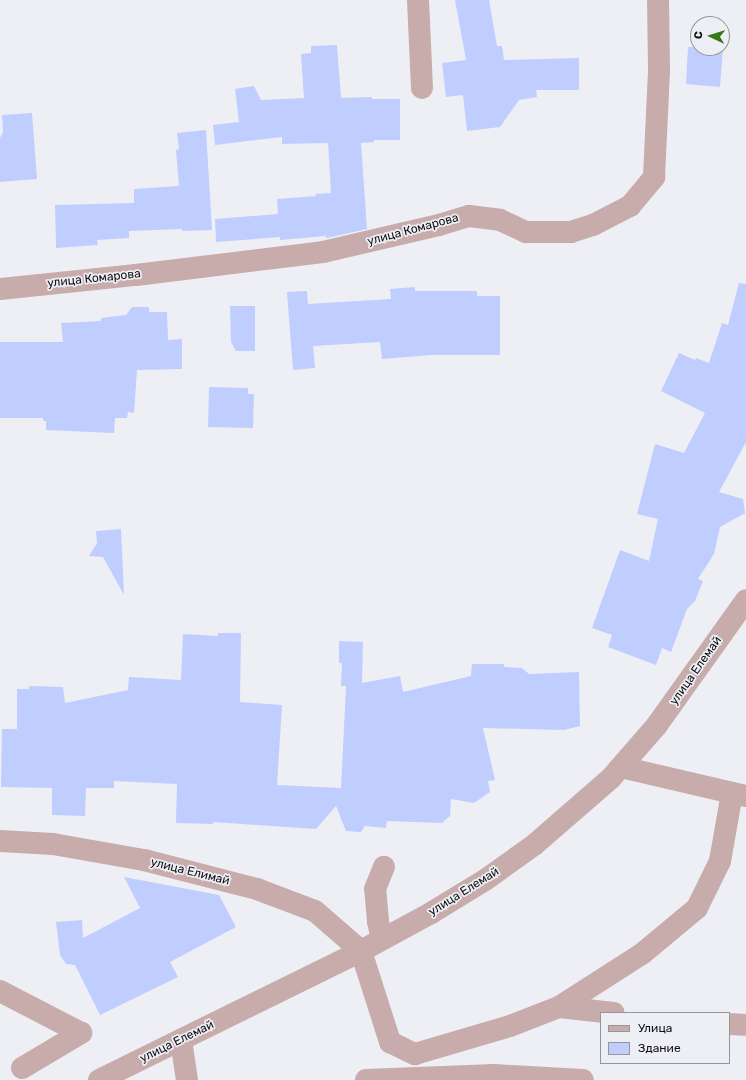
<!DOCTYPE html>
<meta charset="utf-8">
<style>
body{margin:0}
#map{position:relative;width:746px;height:1080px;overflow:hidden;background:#eeeff5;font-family:Rubik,sans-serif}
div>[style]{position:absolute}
.building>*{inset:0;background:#c0cdff}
.minor>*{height:22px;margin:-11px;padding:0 11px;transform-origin:11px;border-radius:11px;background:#c7acab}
.tertiary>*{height:22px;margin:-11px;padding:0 11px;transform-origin:11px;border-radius:11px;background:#c7acab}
span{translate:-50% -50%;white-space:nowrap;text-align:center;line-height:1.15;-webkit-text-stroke:3.5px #eeeff5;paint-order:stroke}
.street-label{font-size:12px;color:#101012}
.legend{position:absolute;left:600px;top:1012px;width:130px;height:52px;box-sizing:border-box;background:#eeeff5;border:1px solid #95969a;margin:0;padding:5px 7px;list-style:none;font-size:12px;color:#101012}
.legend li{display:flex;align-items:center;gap:8px;height:20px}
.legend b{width:20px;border:1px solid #95969a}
.north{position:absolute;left:690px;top:16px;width:40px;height:40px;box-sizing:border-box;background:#eeeff5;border:1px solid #95969a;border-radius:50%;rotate:274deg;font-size:11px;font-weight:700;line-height:16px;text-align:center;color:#101012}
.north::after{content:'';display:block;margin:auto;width:14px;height:18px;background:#387714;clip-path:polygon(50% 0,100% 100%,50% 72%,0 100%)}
</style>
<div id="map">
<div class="building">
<i style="clip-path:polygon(455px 0,489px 0,497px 46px,502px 46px,504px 60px,579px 58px,579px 90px,536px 90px,537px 97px,519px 100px,500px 127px,467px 131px,463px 95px,446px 97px,442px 63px,466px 60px)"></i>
<i style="clip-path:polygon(337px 45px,341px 98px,372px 97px,372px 99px,400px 99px,400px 140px,374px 140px,374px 142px,361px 143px,367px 229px,327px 238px,325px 236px,280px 240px,280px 237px,216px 242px,215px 219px,278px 214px,277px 199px,316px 196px,315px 194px,331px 193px,328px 143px,282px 144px,282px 137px,215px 145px,213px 125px,239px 122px,235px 89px,254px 86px,261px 100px,304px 98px,301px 54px,311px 53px,311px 46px)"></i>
<i style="clip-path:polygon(688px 47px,723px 49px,720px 87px,686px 84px)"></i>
<i style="clip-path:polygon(32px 113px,37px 179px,0 182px,0 138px,3px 132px,2px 115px)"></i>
<i style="clip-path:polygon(206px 130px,212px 230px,182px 231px,182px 229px,129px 231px,129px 238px,97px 240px,98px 245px,56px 248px,55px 205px,134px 203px,134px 189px,179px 186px,176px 150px,179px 149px,177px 133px)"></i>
<i style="clip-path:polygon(739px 283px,746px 284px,746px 442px,719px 492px,743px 499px,745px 513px,720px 527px,714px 554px,698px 579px,703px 581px,695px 601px,687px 609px,671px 652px,662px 648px,656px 665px,608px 647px,612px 635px,592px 628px,620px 550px,649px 561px,658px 519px,637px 514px,655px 444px,684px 453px,705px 413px,661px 391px,679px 353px,695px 360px,696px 358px,709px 363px,722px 323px,728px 325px)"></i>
<i style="clip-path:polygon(415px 287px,415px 291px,477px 291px,477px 296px,500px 296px,500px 355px,431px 355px,382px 359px,380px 342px,313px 346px,315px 368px,293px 370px,287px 292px,307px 291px,308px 304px,391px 299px,390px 289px)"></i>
<i style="clip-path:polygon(230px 306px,255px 306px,255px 351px,236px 351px,231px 342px)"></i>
<i style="clip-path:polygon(132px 307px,149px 307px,149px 312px,167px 312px,168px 340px,182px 339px,182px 369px,137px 370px,134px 413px,128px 412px,127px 418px,115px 418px,114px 433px,46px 430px,46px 421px,43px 421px,43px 418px,0 418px,0 342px,63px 342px,61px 323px,101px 321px,101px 318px,126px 315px)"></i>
<i style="clip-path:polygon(209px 387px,248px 388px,248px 394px,254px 394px,253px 428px,208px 427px)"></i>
<i style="clip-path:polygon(121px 529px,124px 595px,103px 557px,89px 556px,97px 543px,96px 531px)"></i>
<i style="clip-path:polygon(218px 633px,241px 633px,240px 702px,282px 705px,277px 785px,341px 788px,346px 686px,341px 686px,342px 663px,339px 663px,339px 641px,363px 642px,362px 683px,400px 676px,403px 692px,471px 676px,472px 664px,504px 664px,504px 667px,522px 668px,529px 674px,579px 672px,580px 726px,564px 730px,483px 728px,495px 780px,488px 781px,490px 792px,474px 803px,451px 799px,450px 816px,442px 823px,387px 821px,386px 828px,365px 826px,361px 832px,346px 831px,336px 806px,316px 829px,213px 822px,213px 824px,176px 823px,177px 784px,114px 781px,114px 788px,86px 788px,85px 816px,52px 815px,52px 788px,1px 787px,2px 729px,17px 729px,17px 689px,29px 689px,29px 686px,63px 687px,65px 703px,128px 690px,129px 677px,181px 680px,183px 634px,218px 636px)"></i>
<i style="clip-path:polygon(124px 877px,219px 895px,236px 927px,170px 962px,178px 977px,100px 1015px,75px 965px,66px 964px,60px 955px,56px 922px,82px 920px,83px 938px,140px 908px)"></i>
</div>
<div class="minor">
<i style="left:418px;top:0;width:88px;rotate:87.4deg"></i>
<i style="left:0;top:289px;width:137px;rotate:-5.9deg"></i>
<i style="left:136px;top:275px;width:188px;rotate:-7deg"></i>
<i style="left:323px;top:252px;width:119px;rotate:-13.1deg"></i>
<i style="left:439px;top:225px;width:31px;rotate:-17deg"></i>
<i style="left:469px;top:216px;width:31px;rotate:7deg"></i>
<i style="left:500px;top:220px;width:29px;rotate:25deg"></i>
<i style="left:526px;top:232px;width:45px"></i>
<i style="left:571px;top:232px;width:23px;rotate:-18deg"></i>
<i style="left:593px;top:225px;width:42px;rotate:-27.2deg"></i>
<i style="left:630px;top:206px;width:38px;rotate:-50deg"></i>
<i style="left:654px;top:177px;width:108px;rotate:-87.3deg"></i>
<i style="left:659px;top:69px;width:69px;rotate:-90.8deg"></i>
<i style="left:621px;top:767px;width:128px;rotate:13.1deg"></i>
<i style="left:0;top:841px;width:53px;rotate:3.2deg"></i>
<i style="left:53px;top:844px;width:92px;rotate:10deg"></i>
<i style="left:144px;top:860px;width:117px;rotate:14.4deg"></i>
<i style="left:257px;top:889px;width:62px;rotate:20.8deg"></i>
<i style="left:315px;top:911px;width:61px;rotate:41deg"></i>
<i style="left:361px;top:951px;width:96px;rotate:72.3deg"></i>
<i style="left:390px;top:1042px;width:28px;rotate:26deg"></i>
<i style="left:415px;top:1054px;width:99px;rotate:-16.4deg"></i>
<i style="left:510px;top:1026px;width:53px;rotate:-21.2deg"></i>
<i style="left:559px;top:1007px;width:100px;rotate:-32.7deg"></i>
<i style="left:643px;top:953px;width:70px;rotate:-39.8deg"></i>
<i style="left:697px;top:908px;width:52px;rotate:-63.9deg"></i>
<i style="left:720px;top:861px;width:69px;rotate:-80deg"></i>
<i style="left:382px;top:939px;width:18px;rotate:-103deg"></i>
<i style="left:378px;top:921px;width:32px;rotate:-95deg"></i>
<i style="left:375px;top:889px;width:24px;rotate:-68deg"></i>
<i style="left:0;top:991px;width:91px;rotate:27.4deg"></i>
<i style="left:559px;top:1007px;width:55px;rotate:6.2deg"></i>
<i style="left:729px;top:1024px;width:17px;rotate:3deg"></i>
<i style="left:181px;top:1040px;width:40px;rotate:81.5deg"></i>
<i style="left:22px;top:1068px;width:69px;rotate:-30.7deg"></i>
<i style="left:366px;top:1080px;width:128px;rotate:-2.2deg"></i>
<i style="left:494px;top:1075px;width:89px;rotate:3.2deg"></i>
</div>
<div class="tertiary">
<i style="left:99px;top:1080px;width:292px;rotate:-26.2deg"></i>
<i style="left:361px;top:951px;width:80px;rotate:-28.5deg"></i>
<i style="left:431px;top:913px;width:63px;rotate:-31.4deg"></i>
<i style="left:485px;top:880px;width:60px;rotate:-35.5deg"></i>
<i style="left:534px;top:845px;width:102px;rotate:-41deg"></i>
<i style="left:611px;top:778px;width:70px;rotate:-49deg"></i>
<i style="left:657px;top:725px;width:153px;rotate:-54.5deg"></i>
</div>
<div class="street-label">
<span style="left:413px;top:230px;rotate:-15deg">улица Комарова</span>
<span style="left:94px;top:279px;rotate:-6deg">улица Комарова</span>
<span style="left:696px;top:671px;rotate:-55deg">улица Елемай</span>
<span style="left:190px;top:872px;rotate:14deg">улица Елимай</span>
<span style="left:464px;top:892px;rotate:-32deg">улица Елемай</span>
<span style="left:177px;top:1042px;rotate:-26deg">улица Елемай</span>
</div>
<ul class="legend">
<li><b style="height:5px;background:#c7acab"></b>Улица</li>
<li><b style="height:11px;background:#c0cdff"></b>Здание</li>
</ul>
<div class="north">С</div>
</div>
